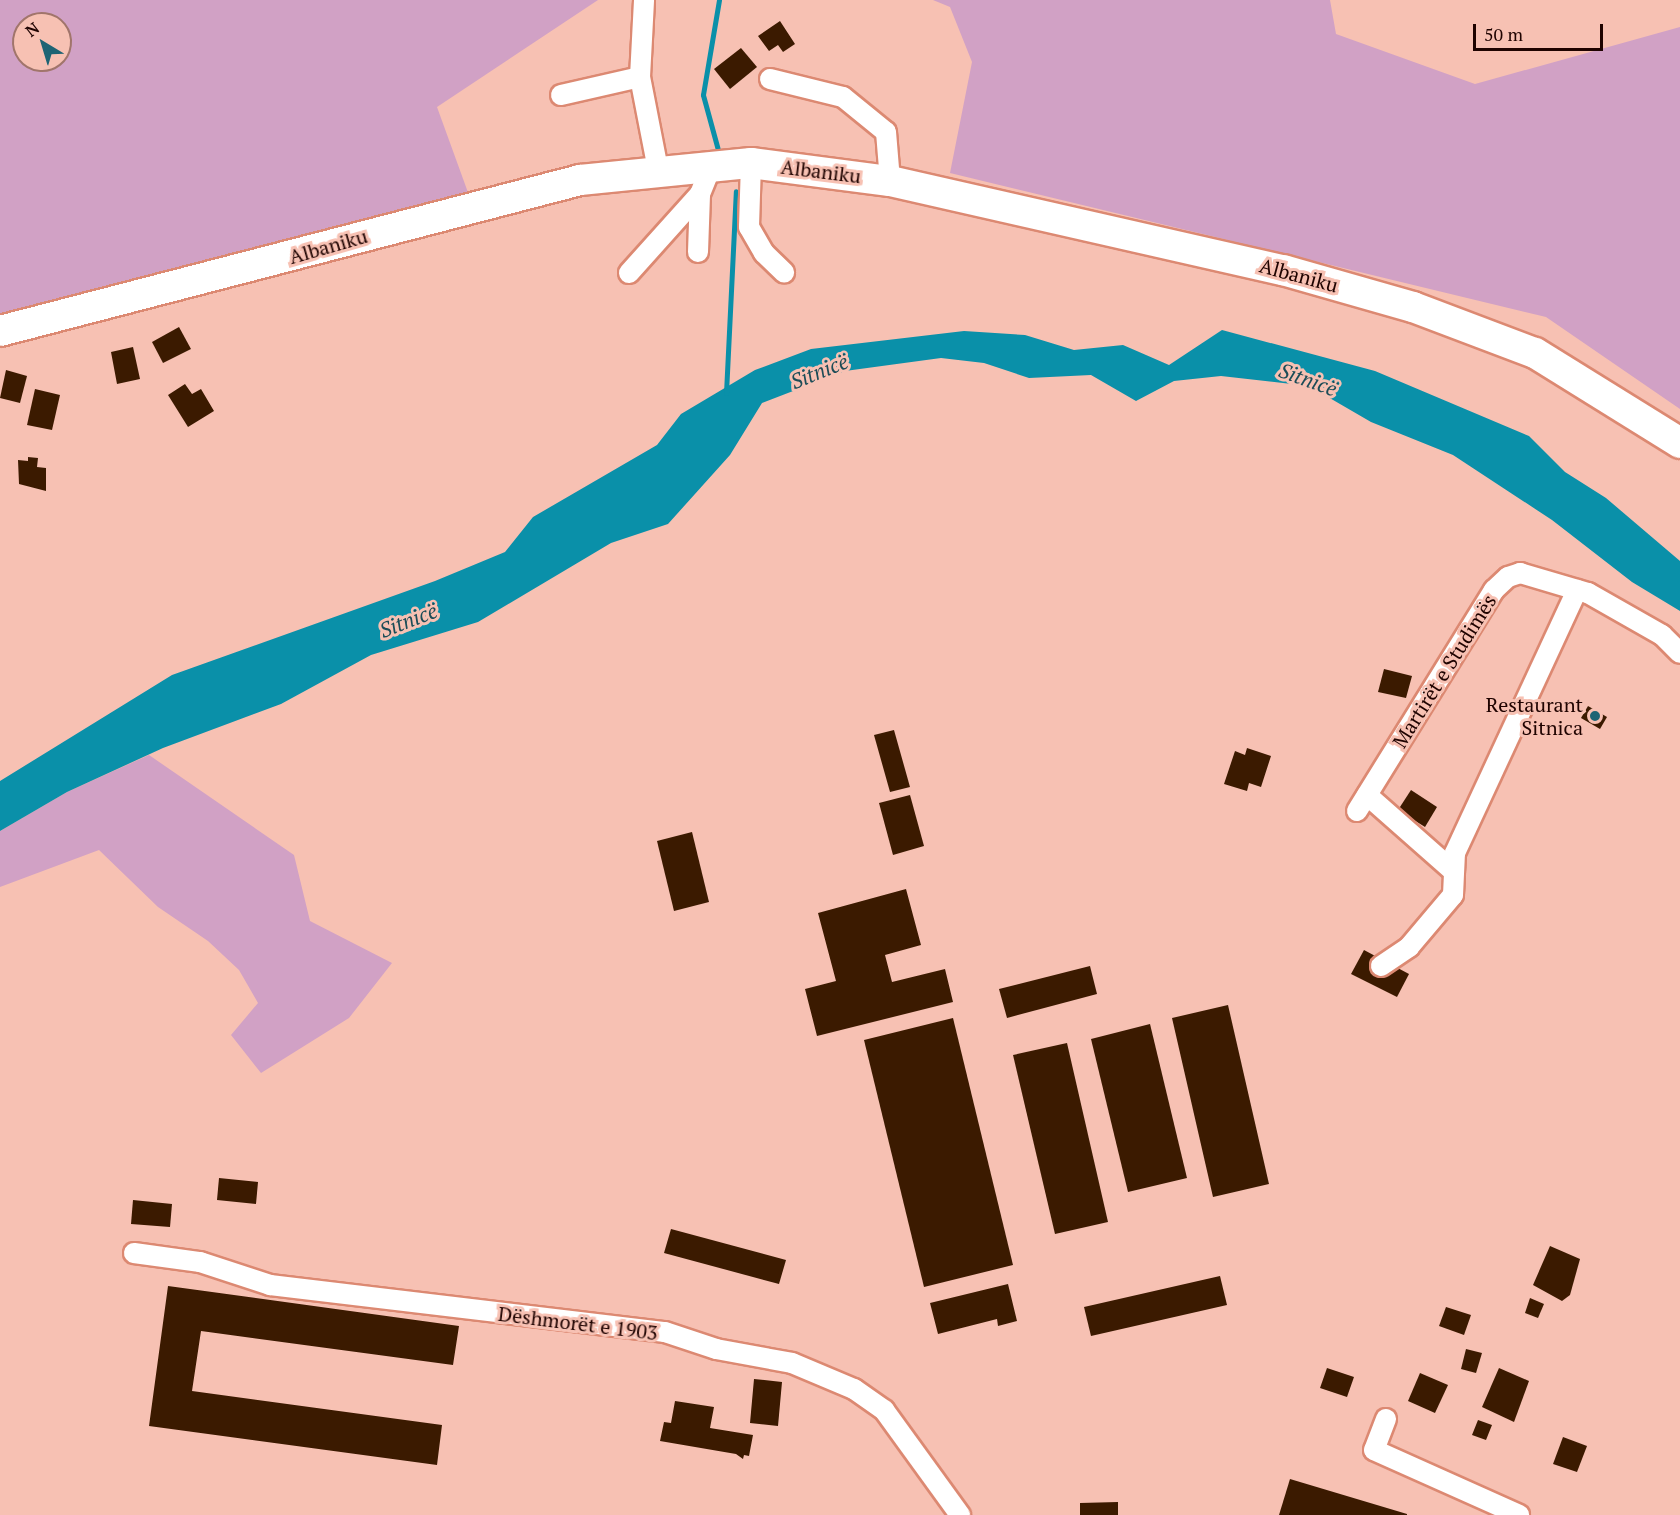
<!DOCTYPE html>
<meta charset="utf-8">
<style>
body{margin:0}
#map{position:relative;width:1680px;height:1515px;overflow:hidden;background:#f7c1b3;font-family:"PT Serif",serif}
div>[style]{position:absolute}
.green>*{inset:0;background:#d1a1c5}
.water>*{inset:0;background:#0a90a9}
.stream>*{height:5px;margin:-2.5px;padding:0 2.5px;transform-origin:2.5px;border-radius:2.5px;background:#0a90a9}
.building>*{inset:0;background:#3b1a00}
.roads{filter:drop-shadow(2px 0 #dc8972) drop-shadow(-2px 0 #dc8972) drop-shadow(0 2px #dc8972) drop-shadow(0 -2px #dc8972)}
.minor>*{height:20px;margin:-10px;padding:0 10px;transform-origin:10px;border-radius:10px;background:#fff}
.primary>*{height:30px;margin:-15px;padding:0 15px;transform-origin:15px;border-radius:15px;background:#fff}
.dots>*{width:16px;height:16px;translate:-50% -50%;box-sizing:border-box;border:3px solid #f7c1b3;border-radius:50%}
span{translate:-50% -50%;white-space:nowrap;text-align:center;line-height:1.15;-webkit-text-stroke:6px #f7c1b3;paint-order:stroke}
.street-label{font-size:20px;color:#1f0300}
.poi-label{font-size:20px;color:#1f0300}
.right{translate:-100% -50%;text-align:right}
.water-label{font-size:21px;color:#1c4c57;font-style:italic}
.north{position:absolute;left:12px;top:12px;width:60px;height:60px;box-sizing:border-box;background:#f7c1b3;border:2px solid #a1756b;border-radius:50%;rotate:322deg;font-size:16px;font-weight:700;line-height:24px;text-align:center;color:#1f0300}
.north::after{content:'';display:block;margin:auto;width:21px;height:27px;background:#1e6474;clip-path:polygon(50% 0,100% 100%,50% 72%,0 100%)}
.scale{position:absolute;left:1473px;top:24px;width:130px;height:27px;box-sizing:border-box;border:3px solid #1f0300;border-top:0;padding-left:8px;font-size:18px;line-height:21px;white-space:nowrap;color:#1f0300;-webkit-text-stroke:4px #f7c1b3;paint-order:stroke}
</style>
<div id="map">
<div class="green">
<i style="clip-path:polygon(evenodd,0 0,598px 0,437px 107px,470px 198px,0 321px,0 0,24px 24px,60px 24px,60px 60px,24px 60px,24px 24px)"></i>
<i style="clip-path:polygon(933px 0,1330px 0,1336px 34px,1475px 84px,1680px 27px,1680px 409px,1546px 317px,950px 173px,972px 62px,950px 7px)"></i>
<i style="clip-path:polygon(149px 755px,294px 855px,310px 921px,392px 963px,349px 1018px,261px 1073px,231px 1035px,258px 1003px,239px 970px,208px 941px,158px 907px,99px 850px,0 887px,0 831px,67px 792px)"></i>
</div>
<div class="water">
<i style="clip-path:polygon(1222px 330px,1375px 371px,1529px 436px,1565px 472px,1606px 498px,1680px 561px,1680px 611px,1632px 582px,1552px 520px,1453px 455px,1371px 422px,1309px 386px,1221px 376px,1174px 381px,1136px 401px,1091px 375px,1029px 378px,984px 363px,941px 358px,845px 371px,762px 403px,730px 455px,668px 524px,611px 543px,478px 622px,371px 655px,281px 704px,163px 748px,67px 792px,0 831px,0 781px,172px 675px,435px 581px,505px 552px,533px 517px,657px 445px,681px 414px,755px 370px,811px 349px,964px 331px,1025px 335px,1074px 350px,1123px 345px,1169px 365px)"></i>
</div>
<div class="stream">
<i style="left:719px;top:0;width:96px;rotate:99.6deg"></i>
<i style="left:703px;top:95px;width:64px;rotate:74.7deg"></i>
<i style="left:726px;top:393px;width:202px;rotate:-87.2deg"></i>
</div>
<div class="building">
<i style="clip-path:polygon(780px 21px,795px 44px,783px 52px,778px 45px,769px 51px,758px 36px)"></i>
<i style="clip-path:polygon(741px 48px,757px 67px,730px 89px,714px 69px)"></i>
<i style="clip-path:polygon(179px 327px,191px 349px,163px 363px,152px 342px)"></i>
<i style="clip-path:polygon(133px 347px,140px 379px,117px 384px,111px 352px)"></i>
<i style="clip-path:polygon(6px 370px,27px 376px,20px 403px,0 398px)"></i>
<i style="clip-path:polygon(185px 384px,192px 394px,201px 389px,214px 411px,188px 427px,168px 395px)"></i>
<i style="clip-path:polygon(35px 389px,60px 395px,52px 430px,27px 425px)"></i>
<i style="clip-path:polygon(28px 457px,38px 458px,37px 467px,46px 468px,46px 491px,19px 484px,18px 460px,28px 461px)"></i>
<i style="clip-path:polygon(1384px 669px,1412px 676px,1406px 698px,1378px 692px)"></i>
<i style="clip-path:polygon(1588px 706px,1607px 717px,1600px 729px,1581px 718px)"></i>
<i style="clip-path:polygon(894px 730px,910px 787px,890px 792px,874px 735px)"></i>
<i style="clip-path:polygon(1247px 748px,1271px 756px,1261px 787px,1249px 783px,1247px 791px,1224px 784px,1235px 751px,1245px 755px)"></i>
<i style="clip-path:polygon(1411px 790px,1437px 807px,1425px 827px,1398px 810px)"></i>
<i style="clip-path:polygon(910px 795px,924px 846px,893px 855px,879px 803px)"></i>
<i style="clip-path:polygon(692px 832px,709px 902px,674px 911px,657px 841px)"></i>
<i style="clip-path:polygon(906px 889px,921px 945px,885px 955px,892px 982px,945px 969px,953px 1002px,817px 1036px,805px 989px,836px 981px,818px 913px)"></i>
<i style="clip-path:polygon(1364px 950px,1409px 974px,1397px 997px,1351px 974px)"></i>
<i style="clip-path:polygon(1090px 966px,1097px 994px,1007px 1018px,999px 989px)"></i>
<i style="clip-path:polygon(1228px 1005px,1269px 1184px,1213px 1197px,1172px 1018px)"></i>
<i style="clip-path:polygon(953px 1018px,1013px 1265px,924px 1287px,864px 1040px)"></i>
<i style="clip-path:polygon(1150px 1024px,1187px 1178px,1128px 1192px,1091px 1039px)"></i>
<i style="clip-path:polygon(1067px 1043px,1108px 1222px,1055px 1234px,1013px 1055px)"></i>
<i style="clip-path:polygon(219px 1178px,258px 1182px,256px 1204px,217px 1200px)"></i>
<i style="clip-path:polygon(133px 1200px,172px 1204px,170px 1227px,131px 1224px)"></i>
<i style="clip-path:polygon(671px 1229px,786px 1260px,779px 1284px,664px 1253px)"></i>
<i style="clip-path:polygon(1550px 1246px,1580px 1259px,1570px 1295px,1562px 1301px,1533px 1285px)"></i>
<i style="clip-path:polygon(1220px 1276px,1227px 1305px,1091px 1336px,1084px 1307px)"></i>
<i style="clip-path:polygon(1008px 1284px,1017px 1321px,998px 1326px,997px 1319px,938px 1334px,930px 1303px)"></i>
<i style="clip-path:polygon(168px 1286px,459px 1326px,453px 1365px,201px 1331px,192px 1391px,442px 1425px,437px 1465px,149px 1426px)"></i>
<i style="clip-path:polygon(1530px 1298px,1544px 1304px,1538px 1318px,1525px 1313px)"></i>
<i style="clip-path:polygon(1446px 1307px,1471px 1315px,1464px 1335px,1439px 1326px)"></i>
<i style="clip-path:polygon(1466px 1349px,1482px 1353px,1476px 1373px,1461px 1369px)"></i>
<i style="clip-path:polygon(1327px 1368px,1354px 1377px,1347px 1397px,1320px 1388px)"></i>
<i style="clip-path:polygon(1499px 1368px,1529px 1381px,1514px 1422px,1482px 1407px)"></i>
<i style="clip-path:polygon(1420px 1373px,1448px 1385px,1435px 1413px,1408px 1401px)"></i>
<i style="clip-path:polygon(754px 1379px,782px 1382px,778px 1426px,750px 1423px)"></i>
<i style="clip-path:polygon(675px 1401px,714px 1407px,710px 1428px,753px 1435px,749px 1456px,744px 1455px,743px 1459px,736px 1454px,660px 1441px,664px 1422px,671px 1423px)"></i>
<i style="clip-path:polygon(1478px 1420px,1492px 1425px,1486px 1440px,1472px 1435px)"></i>
<i style="clip-path:polygon(1563px 1437px,1587px 1446px,1577px 1472px,1553px 1464px)"></i>
<i style="clip-path:polygon(1290px 1479px,1407px 1514px,1407px 1515px,1279px 1515px)"></i>
<i style="clip-path:polygon(1118px 1502px,1118px 1515px,1080px 1515px,1080px 1503px)"></i>
</div>
<div class="roads">
<div class="minor">
<i style="left:640px;top:77px;width:77px;rotate:-87deg"></i>
<i style="left:770px;top:79px;width:75px;rotate:13.9deg"></i>
<i style="left:843px;top:97px;width:55px;rotate:39.1deg"></i>
<i style="left:886px;top:132px;width:49px;rotate:85.3deg"></i>
<i style="left:561px;top:95px;width:81px;rotate:-12.8deg"></i>
<i style="left:640px;top:77px;width:95px;rotate:79deg"></i>
<i style="left:751px;top:163px;width:64px;rotate:91.8deg"></i>
<i style="left:749px;top:227px;width:30px;rotate:60deg"></i>
<i style="left:764px;top:253px;width:28px;rotate:44deg"></i>
<i style="left:698px;top:252px;width:58px;rotate:-88deg"></i>
<i style="left:629px;top:273px;width:106px;rotate:-48.1deg"></i>
<i style="left:700px;top:194px;width:31px;rotate:-68deg"></i>
<i style="left:1367px;top:795px;width:113px;rotate:41.4deg"></i>
<i style="left:1357px;top:811px;width:260px;rotate:-58.2deg"></i>
<i style="left:1494px;top:590px;width:19px;rotate:-43deg"></i>
<i style="left:1508px;top:577px;width:13px;rotate:-18deg"></i>
<i style="left:1520px;top:573px;width:71px;rotate:16.4deg"></i>
<i style="left:1588px;top:593px;width:85px;rotate:29.6deg"></i>
<i style="left:1662px;top:635px;width:25px;rotate:45deg"></i>
<i style="left:1381px;top:966px;width:34px;rotate:-34deg"></i>
<i style="left:1409px;top:947px;width:68px;rotate:-49.8deg"></i>
<i style="left:1453px;top:895px;width:42px;rotate:-87.3deg"></i>
<i style="left:1455px;top:853px;width:290px;rotate:-65.1deg"></i>
<i style="left:134px;top:1253px;width:67px;rotate:7.8deg"></i>
<i style="left:200px;top:1262px;width:74px;rotate:18.2deg"></i>
<i style="left:270px;top:1285px;width:398px;rotate:6.8deg"></i>
<i style="left:665px;top:1332px;width:54px;rotate:18.4deg"></i>
<i style="left:716px;top:1349px;width:77px;rotate:10.4deg"></i>
<i style="left:792px;top:1363px;width:67px;rotate:22.8deg"></i>
<i style="left:854px;top:1389px;width:37px;rotate:35deg"></i>
<i style="left:884px;top:1410px;width:130px;rotate:54.1deg"></i>
<i style="left:1386px;top:1419px;width:33px;rotate:111deg"></i>
<i style="left:1374px;top:1450px;width:159px;rotate:24.1deg"></i>
</div>
<div class="primary">
<i style="left:0;top:331px;width:599px;rotate:-14.59deg"></i>
<i style="left:580px;top:180px;width:172px;rotate:-5.7deg"></i>
<i style="left:751px;top:163px;width:140px;rotate:7.4deg"></i>
<i style="left:890px;top:181px;width:403px;rotate:12.8deg"></i>
<i style="left:1283px;top:270px;width:135px;rotate:15.9deg"></i>
<i style="left:1413px;top:307px;width:130px;rotate:20.7deg"></i>
<i style="left:1535px;top:353px;width:171px;rotate:31.8deg"></i>
</div>
</div>
<div class="dots">
<i style="left:1595px;top:716px;background:#1e6474"></i>
</div>
<div class="street-label">
<span style="left:821px;top:171px;rotate:7deg">Albaniku</span>
<span style="left:328px;top:246px;rotate:-16deg">Albaniku</span>
<span style="left:1299px;top:275px;rotate:15deg">Albaniku</span>
<span style="left:1444px;top:671px;rotate:-58deg">Martirët e Studimës</span>
<span style="left:578px;top:1323px;rotate:7deg">Dëshmorët e 1903</span>
</div>
<div class="poi-label">
<span class="right" style="left:1583px;top:716px">Restaurant<br>Sitnica</span>
</div>
<div class="water-label">
<span style="left:819px;top:371px;rotate:-22deg">Sitnicë</span>
<span style="left:1308px;top:379px;rotate:20deg">Sitnicë</span>
<span style="left:408px;top:620px;rotate:-21deg">Sitnicë</span>
</div>
<div class="north">N</div>
<div class="scale">50 m</div>
</div>
